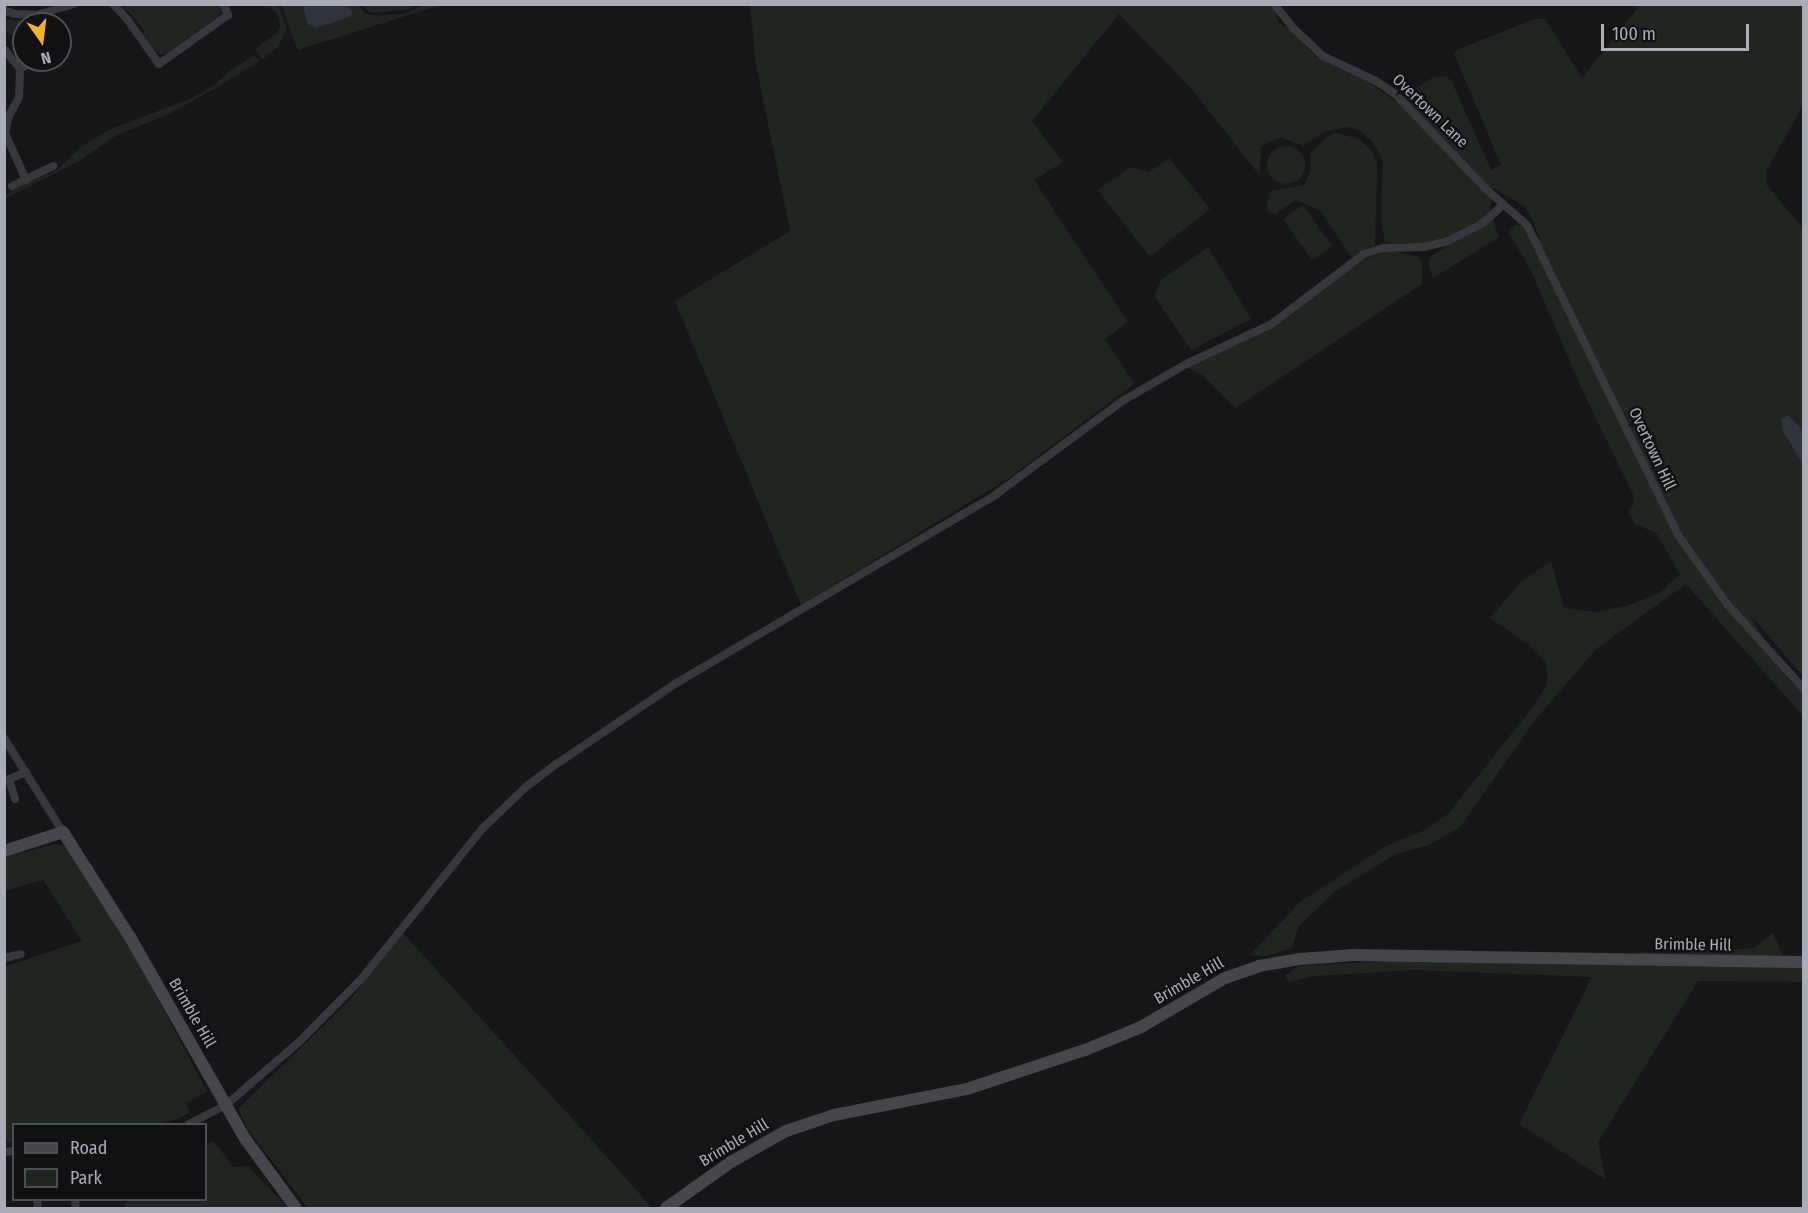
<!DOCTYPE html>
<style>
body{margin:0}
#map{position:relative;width:1808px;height:1213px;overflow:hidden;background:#161618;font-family:"Fira Sans Condensed",sans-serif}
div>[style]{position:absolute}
.green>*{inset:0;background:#1e261f}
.round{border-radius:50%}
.water>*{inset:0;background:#2c353c}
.minor>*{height:8px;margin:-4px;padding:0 4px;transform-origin:4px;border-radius:4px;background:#37383d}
.secondary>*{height:12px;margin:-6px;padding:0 6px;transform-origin:6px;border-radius:6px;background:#45474d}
span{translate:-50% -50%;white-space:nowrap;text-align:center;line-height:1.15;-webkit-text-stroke:5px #111113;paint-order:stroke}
.street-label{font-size:16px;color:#a8adb8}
.frame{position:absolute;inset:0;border:6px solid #a8adb8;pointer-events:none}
.legend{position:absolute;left:12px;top:1123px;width:195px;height:78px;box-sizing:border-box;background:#111113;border:2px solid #4d4f55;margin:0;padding:8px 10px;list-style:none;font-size:18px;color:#a8adb8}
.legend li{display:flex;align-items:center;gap:12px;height:30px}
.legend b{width:30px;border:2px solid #4d4f55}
.north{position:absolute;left:12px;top:12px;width:60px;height:60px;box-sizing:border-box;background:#111113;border:2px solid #4d4f55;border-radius:50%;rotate:166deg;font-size:16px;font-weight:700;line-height:24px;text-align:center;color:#a8adb8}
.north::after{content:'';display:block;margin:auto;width:21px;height:27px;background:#f2b134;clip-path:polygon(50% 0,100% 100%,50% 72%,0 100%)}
.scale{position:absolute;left:1601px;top:24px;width:148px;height:27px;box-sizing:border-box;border:3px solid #a8adb8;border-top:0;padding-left:8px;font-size:18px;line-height:21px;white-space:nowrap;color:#a8adb8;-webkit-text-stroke:4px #111113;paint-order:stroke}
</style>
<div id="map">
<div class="green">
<i style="clip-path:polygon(119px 5px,219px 5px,221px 14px,167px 53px,162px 55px,153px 49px,144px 36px,144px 30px,129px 12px)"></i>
<i style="clip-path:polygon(269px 5px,278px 5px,287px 29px,278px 47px,262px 60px,255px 49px,278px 32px,280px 26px,278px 15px)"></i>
<i style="clip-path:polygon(281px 5px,358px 5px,366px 14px,379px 16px,407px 13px,422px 5px,440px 5px,298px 50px)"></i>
<i style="clip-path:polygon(362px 5px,410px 5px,412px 9px,375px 13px,368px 11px)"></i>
<i style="clip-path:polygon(750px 5px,1273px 5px,1279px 23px,1287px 27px,1315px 56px,1367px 81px,1395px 101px,1434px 77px,1445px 76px,1451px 80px,1491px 170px,1501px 165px,1454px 53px,1459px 49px,1535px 19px,1545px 19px,1582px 78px,1640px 5px,1803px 5px,1803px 105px,1767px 170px,1766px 184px,1803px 228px,1803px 431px,1788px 416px,1781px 421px,1782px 430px,1803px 465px,1803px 676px,1747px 611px,1789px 680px,1803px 693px,1803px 716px,1686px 584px,1596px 649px,1535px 720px,1460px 827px,1429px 845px,1396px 854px,1337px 890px,1298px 927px,1292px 948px,1268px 956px,1250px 955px,1300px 902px,1386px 846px,1425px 830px,1448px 814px,1532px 708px,1546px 686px,1548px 675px,1545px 661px,1528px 644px,1490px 618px,1520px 583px,1551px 561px,1564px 608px,1595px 612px,1627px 606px,1658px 594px,1680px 574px,1656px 533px,1635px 524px,1628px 511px,1634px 504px,1633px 494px,1585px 396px,1529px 266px,1508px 232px,1515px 225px,1522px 225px,1533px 243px,1539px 237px,1532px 219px,1524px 206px,1493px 188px,1490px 210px,1499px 237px,1433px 278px,1428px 263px,1430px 257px,1458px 240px,1423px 244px,1385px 242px,1381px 220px,1383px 160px,1371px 140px,1359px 130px,1347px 127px,1326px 131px,1303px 146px,1281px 137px,1261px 146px,1260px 176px,1191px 88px,1119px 14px,1032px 121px,1063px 162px,1034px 180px,1128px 322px,1105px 339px,1134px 384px,1009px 478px,801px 605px,675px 301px,790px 231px,756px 65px)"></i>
<i style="clip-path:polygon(4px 19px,28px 21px,31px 24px,24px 24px,24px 30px,9px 35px,5px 29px)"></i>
<i style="clip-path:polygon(254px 55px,260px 61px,216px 88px,169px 114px,117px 135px,79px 161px,5px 199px,5px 196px,16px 188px,57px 170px,82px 146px,111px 129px,192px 98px,212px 87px,231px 70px)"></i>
<i style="clip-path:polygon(1335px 133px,1360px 139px,1372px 151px,1377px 164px,1375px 245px,1351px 257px,1320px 210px,1296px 200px,1275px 214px,1267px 210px,1267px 206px,1270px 191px,1304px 185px,1311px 170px,1310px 154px,1327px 137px)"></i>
<i class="round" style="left:1267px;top:146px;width:38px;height:38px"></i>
<i style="clip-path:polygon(1169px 158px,1210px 209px,1152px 255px,1148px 255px,1098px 190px,1130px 167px,1149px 172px)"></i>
<i style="clip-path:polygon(1303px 205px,1332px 246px,1312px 260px,1283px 219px)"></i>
<i style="clip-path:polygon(1208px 247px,1251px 319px,1191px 350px,1154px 296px,1161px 280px)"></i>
<i style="clip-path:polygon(1383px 252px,1396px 252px,1417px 256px,1422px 264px,1422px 284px,1235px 408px,1202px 375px,1187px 367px,1275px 326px,1357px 263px)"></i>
<i style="clip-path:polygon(56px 844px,63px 845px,68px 849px,118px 925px,207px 1091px,186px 1104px,190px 1113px,175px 1120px,157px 1124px,14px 1124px,13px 1142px,5px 1143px,4px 967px,82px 941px,43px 880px,5px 891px,5px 857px)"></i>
<i style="clip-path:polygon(402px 932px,607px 1157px,652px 1208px,308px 1208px,249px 1131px,238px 1109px,349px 1001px)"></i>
<i style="clip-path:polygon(1773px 933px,1783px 956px,1804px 967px,1803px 982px,1698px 981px,1598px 1142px,1606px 1180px,1519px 1124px,1592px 977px,1414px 970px,1317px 976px,1288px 982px,1286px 975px,1298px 966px,1386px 961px,1610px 965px,1643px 952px,1678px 953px,1754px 948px)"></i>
<i style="clip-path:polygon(214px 1141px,233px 1167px,248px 1166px,288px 1208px,122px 1208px,129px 1200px,206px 1200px,206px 1144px)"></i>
</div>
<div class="water">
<i style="clip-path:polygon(303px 5px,344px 5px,352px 11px,352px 16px,316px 28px,307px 23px)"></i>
<i style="clip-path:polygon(1788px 415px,1803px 431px,1803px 465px,1782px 430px,1781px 420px)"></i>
</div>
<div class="minor">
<i style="left:113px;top:4px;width:21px;rotate:47deg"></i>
<i style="left:127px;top:19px;width:55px;rotate:54.6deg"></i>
<i style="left:159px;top:64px;width:85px;rotate:-35.4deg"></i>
<i style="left:228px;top:15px;width:12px;rotate:-114deg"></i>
<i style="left:1274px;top:4px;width:32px;rotate:51deg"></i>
<i style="left:1294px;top:29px;width:40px;rotate:43deg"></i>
<i style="left:1323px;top:56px;width:59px;rotate:25.3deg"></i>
<i style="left:1376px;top:81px;width:23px;rotate:34deg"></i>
<i style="left:1395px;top:94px;width:133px;rotate:46.2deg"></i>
<i style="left:1487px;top:190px;width:53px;rotate:41.2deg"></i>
<i style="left:1527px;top:225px;width:345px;rotate:64deg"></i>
<i style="left:1678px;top:535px;width:85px;rotate:54.6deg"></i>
<i style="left:1727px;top:604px;width:115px;rotate:47.8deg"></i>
<i style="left:4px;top:10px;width:11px;rotate:22deg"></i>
<i style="left:14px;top:14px;width:23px;rotate:2deg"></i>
<i style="left:37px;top:15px;width:39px;rotate:-17deg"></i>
<i style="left:4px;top:49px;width:26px;rotate:51deg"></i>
<i style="left:26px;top:180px;width:51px;rotate:-114.1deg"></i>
<i style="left:5px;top:133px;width:17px;rotate:-77deg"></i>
<i style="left:9px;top:116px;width:21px;rotate:-62deg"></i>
<i style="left:19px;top:97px;width:28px;rotate:-88deg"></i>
<i style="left:20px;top:69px;width:17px;rotate:-31deg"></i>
<i style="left:12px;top:186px;width:46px;rotate:-26deg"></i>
<i style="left:4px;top:738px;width:111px;rotate:57.9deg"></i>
<i style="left:9px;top:780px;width:20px;rotate:72deg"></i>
<i style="left:4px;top:781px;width:24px;rotate:-22deg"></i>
<i style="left:4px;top:958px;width:17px;rotate:-13deg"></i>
<i style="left:189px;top:1124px;width:42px;rotate:-27.2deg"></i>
<i style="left:226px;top:1105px;width:96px;rotate:-40.8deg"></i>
<i style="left:299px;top:1042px;width:91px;rotate:-45.4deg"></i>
<i style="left:363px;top:977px;width:190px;rotate:-51.2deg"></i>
<i style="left:482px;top:829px;width:62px;rotate:-43.7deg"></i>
<i style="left:527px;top:786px;width:39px;rotate:-37deg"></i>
<i style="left:558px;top:763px;width:139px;rotate:-34.1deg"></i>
<i style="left:673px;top:685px;width:374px;rotate:-30.5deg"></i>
<i style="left:995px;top:495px;width:160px;rotate:-36.4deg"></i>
<i style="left:1124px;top:400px;width:74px;rotate:-30deg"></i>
<i style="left:1188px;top:363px;width:90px;rotate:-24.9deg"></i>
<i style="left:1270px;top:325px;width:118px;rotate:-37.1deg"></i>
<i style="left:1364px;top:254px;width:20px;rotate:-18deg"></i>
<i style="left:1383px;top:248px;width:40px;rotate:-1.4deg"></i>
<i style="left:1423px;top:247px;width:26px;rotate:-13deg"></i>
<i style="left:1448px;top:241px;width:39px;rotate:-27deg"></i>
<i style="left:1483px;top:223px;width:27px;rotate:-42deg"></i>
<i style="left:4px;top:1152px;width:10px;rotate:-6deg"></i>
<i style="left:37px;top:1200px;width:8px;rotate:83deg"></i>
<i style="left:75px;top:1200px;width:8px;rotate:83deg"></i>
</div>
<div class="secondary">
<i style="left:4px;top:851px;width:62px;rotate:-17.9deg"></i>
<i style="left:63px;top:832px;width:125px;rotate:57.5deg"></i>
<i style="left:130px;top:937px;width:234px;rotate:60.3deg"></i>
<i style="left:246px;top:1140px;width:84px;rotate:53.7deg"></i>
<i style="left:666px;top:1208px;width:80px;rotate:-35.3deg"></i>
<i style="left:731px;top:1162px;width:63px;rotate:-29.4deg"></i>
<i style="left:786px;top:1131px;width:51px;rotate:-18.4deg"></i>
<i style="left:834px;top:1115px;width:136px;rotate:-11.1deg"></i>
<i style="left:967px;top:1089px;width:124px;rotate:-18.3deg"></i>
<i style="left:1085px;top:1050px;width:61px;rotate:-22.3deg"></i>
<i style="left:1141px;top:1027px;width:97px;rotate:-30.3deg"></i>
<i style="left:1225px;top:978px;width:36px;rotate:-19deg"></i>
<i style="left:1259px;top:966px;width:42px;rotate:-9.7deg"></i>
<i style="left:1300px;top:959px;width:54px;rotate:-4.2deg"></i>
<i style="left:1354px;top:955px;width:450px;rotate:0.9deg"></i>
</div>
<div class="street-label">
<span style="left:1430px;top:111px;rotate:44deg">Overtown Lane</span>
<span style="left:1652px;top:449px;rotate:65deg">Overtown Hill</span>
<span style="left:1693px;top:945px;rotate:1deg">Brimble Hill</span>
<span style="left:1189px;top:981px;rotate:-30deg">Brimble Hill</span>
<span style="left:192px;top:1013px;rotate:60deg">Brimble Hill</span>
<span style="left:734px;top:1143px;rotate:-31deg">Brimble Hill</span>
</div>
<div class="frame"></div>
<ul class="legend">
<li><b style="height:8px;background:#45474d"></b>Road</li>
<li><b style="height:16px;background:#1e261f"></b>Park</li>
</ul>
<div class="north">N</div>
<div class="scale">100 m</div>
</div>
